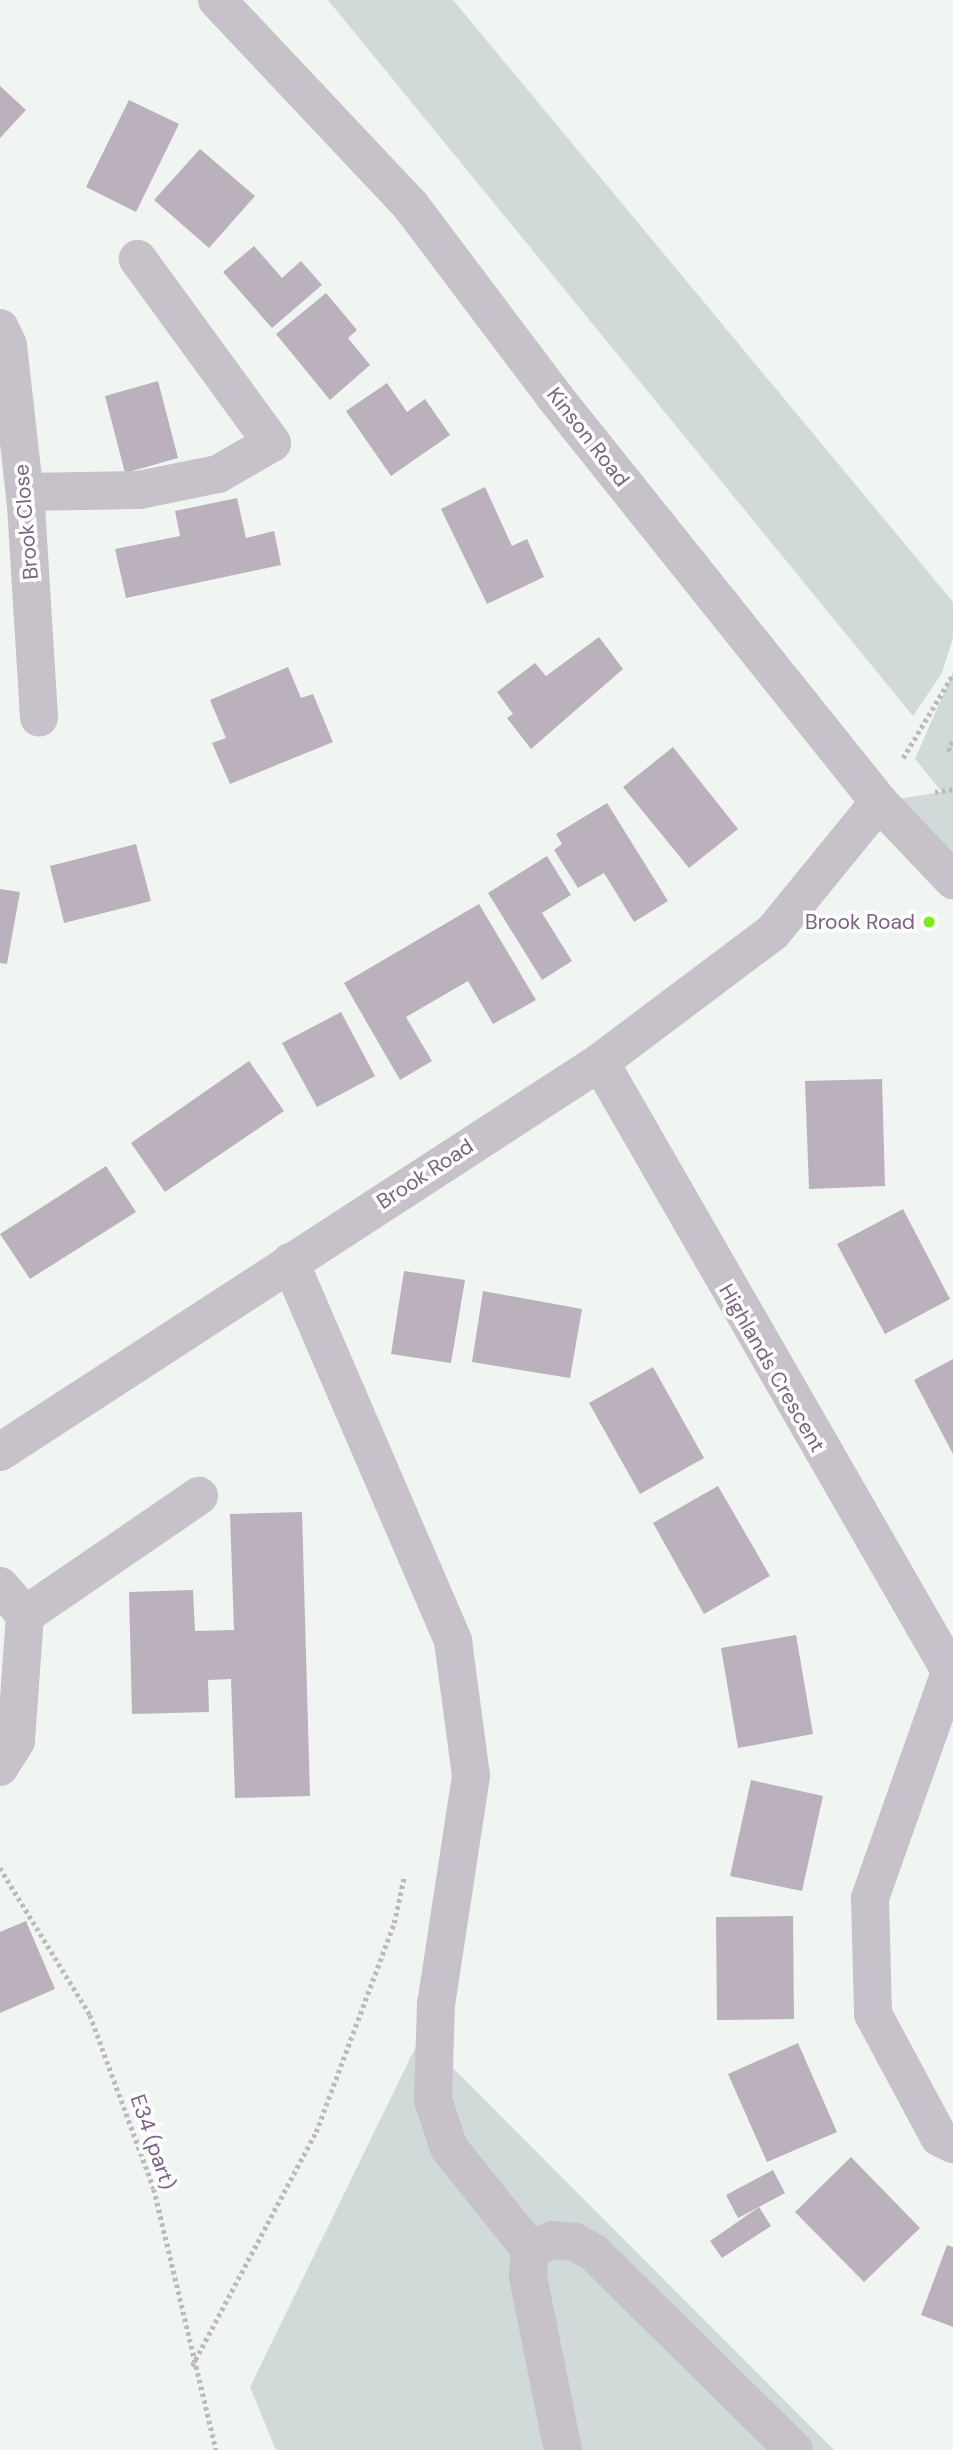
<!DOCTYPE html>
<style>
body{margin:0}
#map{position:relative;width:953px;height:2450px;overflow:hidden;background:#f0f5f2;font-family:"DM Sans",sans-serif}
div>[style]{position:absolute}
.green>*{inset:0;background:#cfdad9}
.building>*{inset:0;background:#bab1bd}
.path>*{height:4.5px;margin-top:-2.25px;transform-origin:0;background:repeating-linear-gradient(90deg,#bdb9bf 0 3.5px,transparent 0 7px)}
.minor>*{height:38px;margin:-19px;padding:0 19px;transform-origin:19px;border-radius:19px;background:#c7c2c9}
.dots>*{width:19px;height:19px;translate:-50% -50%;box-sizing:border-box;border:4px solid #fff;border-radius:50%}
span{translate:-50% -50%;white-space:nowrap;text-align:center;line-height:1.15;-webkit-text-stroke:7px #fff;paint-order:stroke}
.street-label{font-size:21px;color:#7b6283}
.poi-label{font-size:21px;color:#7b6283}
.right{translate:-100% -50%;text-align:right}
</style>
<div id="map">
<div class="green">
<i style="clip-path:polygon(328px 0,453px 0,953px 602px,953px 638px,942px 673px,913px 716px)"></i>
<i style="clip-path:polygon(953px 672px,953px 880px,879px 802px,942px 792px,915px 759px)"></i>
<i style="clip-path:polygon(421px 2036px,834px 2450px,276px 2450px,250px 2387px)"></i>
</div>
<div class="building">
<i style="clip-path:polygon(0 86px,26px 110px,0 138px)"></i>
<i style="clip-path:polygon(129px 100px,179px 124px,136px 212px,86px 187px)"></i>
<i style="clip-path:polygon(200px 149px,255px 196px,209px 248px,154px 200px)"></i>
<i style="clip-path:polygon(254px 246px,282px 278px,301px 261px,322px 285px,272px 328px,223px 272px)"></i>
<i style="clip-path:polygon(326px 293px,357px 330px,348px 338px,370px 365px,330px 400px,276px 334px)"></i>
<i style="clip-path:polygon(158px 381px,178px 458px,125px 473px,105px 396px)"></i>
<i style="clip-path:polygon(387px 383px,407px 412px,425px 399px,450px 435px,391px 476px,346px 411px)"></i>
<i style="clip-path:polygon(485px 487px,512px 546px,527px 539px,544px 577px,487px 604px,441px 509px)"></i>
<i style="clip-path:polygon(237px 498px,246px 538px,274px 531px,281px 565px,126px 598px,115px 549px,180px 536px,175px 511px)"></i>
<i style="clip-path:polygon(599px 637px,623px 669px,531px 749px,507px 718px,513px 714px,497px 692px,535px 663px,546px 676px)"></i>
<i style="clip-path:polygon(288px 667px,301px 698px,313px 694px,333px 742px,230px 784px,212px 743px,226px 738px,210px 700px)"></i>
<i style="clip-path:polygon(673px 747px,738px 829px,689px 868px,623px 787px)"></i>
<i style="clip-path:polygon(607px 803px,668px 901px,634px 922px,604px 873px,578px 888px,554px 850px,562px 844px,556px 834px)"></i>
<i style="clip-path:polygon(136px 844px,151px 901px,64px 923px,50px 866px)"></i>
<i style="clip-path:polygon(547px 856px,571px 895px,542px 913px,572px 961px,542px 980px,488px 893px)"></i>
<i style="clip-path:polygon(0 889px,20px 892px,7px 964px,0 963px)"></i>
<i style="clip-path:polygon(479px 904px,536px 1000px,493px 1024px,468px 981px,406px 1017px,432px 1061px,400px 1080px,344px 983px)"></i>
<i style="clip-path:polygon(341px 1012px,375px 1076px,317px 1107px,282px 1043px)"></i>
<i style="clip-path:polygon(249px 1061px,284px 1111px,165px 1192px,131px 1143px)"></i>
<i style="clip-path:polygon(882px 1079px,885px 1186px,809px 1189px,805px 1081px)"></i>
<i style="clip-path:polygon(106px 1166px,136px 1212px,30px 1279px,0 1234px)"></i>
<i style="clip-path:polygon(903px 1209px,950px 1299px,885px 1334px,837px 1244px)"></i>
<i style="clip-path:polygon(404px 1271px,465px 1280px,451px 1363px,391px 1354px)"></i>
<i style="clip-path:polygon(483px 1291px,582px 1309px,570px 1378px,472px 1362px)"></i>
<i style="clip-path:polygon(953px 1359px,953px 1454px,914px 1380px)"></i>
<i style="clip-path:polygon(653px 1367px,704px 1458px,640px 1494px,589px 1403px)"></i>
<i style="clip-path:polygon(718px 1486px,770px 1576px,704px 1614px,653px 1523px)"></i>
<i style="clip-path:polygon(302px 1512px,310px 1796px,235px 1798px,231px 1679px,208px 1680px,209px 1712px,132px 1714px,129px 1592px,193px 1590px,195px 1631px,234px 1630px,230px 1514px)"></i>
<i style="clip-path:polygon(796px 1635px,813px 1734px,738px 1748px,721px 1648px)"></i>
<i style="clip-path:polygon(751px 1780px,823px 1796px,802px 1891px,730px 1876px)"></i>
<i style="clip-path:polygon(793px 1916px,794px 2019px,717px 2020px,716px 1917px)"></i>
<i style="clip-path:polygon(26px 1921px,55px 1989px,0 2013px,0 1932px)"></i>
<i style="clip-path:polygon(798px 2043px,837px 2132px,767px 2162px,728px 2074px)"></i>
<i style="clip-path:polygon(851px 2157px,920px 2228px,864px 2282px,795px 2212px)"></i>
<i style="clip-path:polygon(773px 2170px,785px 2193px,738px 2218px,726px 2195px)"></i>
<i style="clip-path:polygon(759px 2207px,771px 2226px,722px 2258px,710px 2241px)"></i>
<i style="clip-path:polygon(947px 2245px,953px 2247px,953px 2327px,921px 2315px)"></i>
</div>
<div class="path">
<i style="left:953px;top:742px;width:8px;rotate:130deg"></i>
<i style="left:948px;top:748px;width:7px;rotate:45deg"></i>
<i style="left:903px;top:758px;width:98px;rotate:-59.2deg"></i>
<i style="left:935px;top:792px;width:18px;rotate:-9deg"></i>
<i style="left:0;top:1868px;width:172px;rotate:58.5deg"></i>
<i style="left:90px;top:2015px;width:185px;rotate:69.8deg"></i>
<i style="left:154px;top:2189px;width:268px;rotate:76.6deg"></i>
<i style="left:192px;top:2366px;width:265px;rotate:-62.1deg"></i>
<i style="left:316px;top:2132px;width:223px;rotate:-69.5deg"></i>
<i style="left:394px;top:1923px;width:47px;rotate:-77.7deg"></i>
</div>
<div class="minor">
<i style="left:217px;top:0;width:283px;rotate:46.7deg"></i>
<i style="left:411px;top:206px;width:238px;rotate:53deg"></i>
<i style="left:554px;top:396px;width:520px;rotate:51.32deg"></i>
<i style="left:879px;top:802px;width:108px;rotate:46.5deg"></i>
<i style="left:0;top:328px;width:19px;rotate:65deg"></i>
<i style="left:8px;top:345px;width:161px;rotate:83.6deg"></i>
<i style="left:26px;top:505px;width:213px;rotate:86.5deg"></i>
<i style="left:25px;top:492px;width:114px;rotate:-1deg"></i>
<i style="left:139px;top:490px;width:81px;rotate:-11.4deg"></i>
<i style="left:218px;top:474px;width:62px;rotate:-29.9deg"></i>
<i style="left:272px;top:443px;width:228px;rotate:-126.1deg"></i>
<i style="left:600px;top:1062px;width:708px;rotate:60.1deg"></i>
<i style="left:290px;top:1262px;width:413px;rotate:66.7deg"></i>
<i style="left:453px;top:1641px;width:136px;rotate:82.4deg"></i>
<i style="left:471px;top:1776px;width:231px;rotate:98.7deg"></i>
<i style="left:436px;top:2004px;width:96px;rotate:91.8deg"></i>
<i style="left:433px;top:2100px;width:51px;rotate:71.6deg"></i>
<i style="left:449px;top:2148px;width:129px;rotate:51.3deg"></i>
<i style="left:530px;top:2249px;width:28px;rotate:94deg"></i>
<i style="left:528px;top:2277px;width:177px;rotate:78.6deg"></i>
<i style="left:0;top:1452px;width:716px;rotate:-33.02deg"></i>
<i style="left:600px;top:1062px;width:216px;rotate:-36.9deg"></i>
<i style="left:773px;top:932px;width:168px;rotate:-50.8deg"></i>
<i style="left:0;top:1586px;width:38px;rotate:49deg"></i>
<i style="left:25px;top:1615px;width:126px;rotate:94.1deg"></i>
<i style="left:16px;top:1741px;width:31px;rotate:122deg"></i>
<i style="left:25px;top:1615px;width:211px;rotate:-34.4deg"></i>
<i style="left:950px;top:1672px;width:240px;rotate:109.5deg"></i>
<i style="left:870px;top:1898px;width:116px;rotate:88.5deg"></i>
<i style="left:873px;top:2014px;width:140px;rotate:61.8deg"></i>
<i style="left:939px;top:2137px;width:16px;rotate:27deg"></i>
<i style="left:530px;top:2249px;width:24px;rotate:-22deg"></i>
<i style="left:552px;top:2240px;width:23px;rotate:5deg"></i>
<i style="left:575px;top:2242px;width:22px;rotate:30deg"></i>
<i style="left:594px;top:2253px;width:281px;rotate:44.6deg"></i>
</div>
<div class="dots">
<i style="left:929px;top:922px;background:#79ed19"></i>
</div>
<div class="street-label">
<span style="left:588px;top:437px;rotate:52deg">Kinson Road</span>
<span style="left:26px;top:522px;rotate:-95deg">Brook Close</span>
<span style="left:425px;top:1174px;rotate:-33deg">Brook Road</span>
<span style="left:772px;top:1368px;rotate:60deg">Highlands Crescent</span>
<span style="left:153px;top:2142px;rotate:71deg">E34 (part)</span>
</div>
<div class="poi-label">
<span class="right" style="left:915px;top:922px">Brook Road</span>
</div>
</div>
